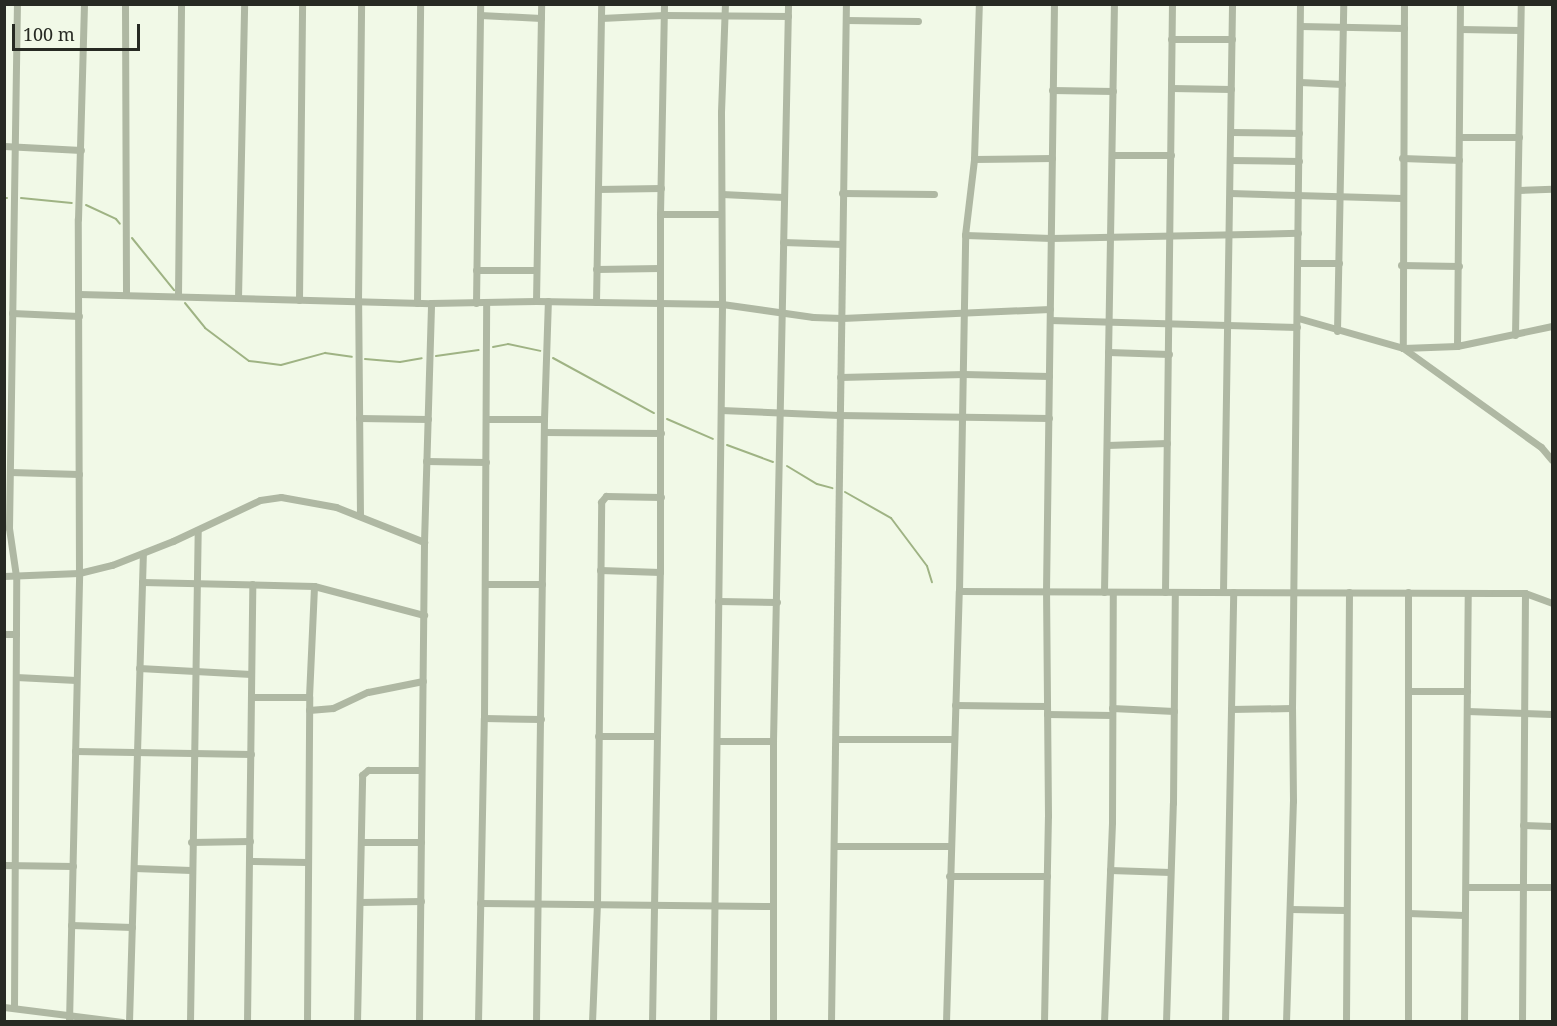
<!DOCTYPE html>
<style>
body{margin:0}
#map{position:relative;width:1557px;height:1026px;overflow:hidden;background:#f1f9e7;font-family:"Noto Serif",serif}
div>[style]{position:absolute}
.stream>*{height:2px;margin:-1px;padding:0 1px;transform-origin:1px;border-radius:1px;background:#9fb384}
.street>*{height:7px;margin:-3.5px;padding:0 3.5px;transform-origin:3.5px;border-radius:3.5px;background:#afb8a3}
span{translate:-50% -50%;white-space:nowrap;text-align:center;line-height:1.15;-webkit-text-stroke:6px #f1f9e7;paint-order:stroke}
.frame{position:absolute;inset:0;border:6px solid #272a23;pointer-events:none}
.scale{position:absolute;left:12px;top:24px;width:128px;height:27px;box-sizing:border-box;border:3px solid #272a23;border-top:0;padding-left:8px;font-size:18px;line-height:21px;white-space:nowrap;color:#272a23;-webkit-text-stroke:4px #f1f9e7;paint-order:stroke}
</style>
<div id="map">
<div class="stream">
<i style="left:4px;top:198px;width:3px"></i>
<i style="left:21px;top:198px;width:51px;rotate:5.6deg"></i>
<i style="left:86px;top:205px;width:33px;rotate:25deg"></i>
<i style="left:116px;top:219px;width:6px;rotate:51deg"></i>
<i style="left:132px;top:238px;width:67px;rotate:51.1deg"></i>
<i style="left:185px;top:303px;width:32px;rotate:51deg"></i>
<i style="left:205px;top:328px;width:55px;rotate:36.9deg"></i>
<i style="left:249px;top:361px;width:32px;rotate:7deg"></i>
<i style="left:281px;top:365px;width:46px;rotate:-15.3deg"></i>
<i style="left:325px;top:353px;width:27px;rotate:8deg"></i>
<i style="left:493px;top:347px;width:15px;rotate:-11deg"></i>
<i style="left:508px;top:344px;width:33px;rotate:12deg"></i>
<i style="left:436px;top:356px;width:43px;rotate:-7.9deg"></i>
<i style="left:553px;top:358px;width:115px;rotate:28.6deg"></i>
<i style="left:365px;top:359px;width:35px;rotate:5deg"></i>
<i style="left:400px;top:362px;width:22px;rotate:-10deg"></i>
<i style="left:667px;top:419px;width:50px;rotate:23.5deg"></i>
<i style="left:727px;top:445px;width:49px;rotate:20.3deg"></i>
<i style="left:787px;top:466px;width:35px;rotate:31deg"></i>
<i style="left:817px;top:484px;width:16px;rotate:15deg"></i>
<i style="left:845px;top:492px;width:53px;rotate:29.5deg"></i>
<i style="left:891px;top:518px;width:60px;rotate:53.1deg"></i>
<i style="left:927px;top:566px;width:17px;rotate:73deg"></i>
</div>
<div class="street">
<i style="left:125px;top:4px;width:290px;rotate:89.8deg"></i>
<i style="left:1404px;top:4px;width:344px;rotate:90.2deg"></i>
<i style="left:1403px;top:348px;width:170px;rotate:35.7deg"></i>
<i style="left:1541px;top:447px;width:17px;rotate:50deg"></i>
<i style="left:480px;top:15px;width:61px;rotate:2.8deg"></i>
<i style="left:601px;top:18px;width:63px;rotate:-2.7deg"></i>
<i style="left:664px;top:15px;width:124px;rotate:0.5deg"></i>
<i style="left:846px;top:20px;width:72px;rotate:0.8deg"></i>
<i style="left:1300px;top:26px;width:104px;rotate:1.1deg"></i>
<i style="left:1460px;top:29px;width:60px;rotate:1deg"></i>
<i style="left:1171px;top:39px;width:61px"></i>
<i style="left:1300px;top:82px;width:42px;rotate:2.7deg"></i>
<i style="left:1171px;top:88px;width:60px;rotate:1deg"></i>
<i style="left:1052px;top:90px;width:61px;rotate:0.9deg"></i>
<i style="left:1231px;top:132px;width:68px;rotate:0.8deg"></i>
<i style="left:1459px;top:137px;width:60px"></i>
<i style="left:4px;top:146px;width:77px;rotate:3deg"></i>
<i style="left:1112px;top:155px;width:59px"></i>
<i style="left:1402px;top:158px;width:57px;rotate:2deg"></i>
<i style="left:974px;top:159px;width:78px;rotate:-0.7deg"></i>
<i style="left:1230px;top:160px;width:69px;rotate:0.8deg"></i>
<i style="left:598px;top:189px;width:63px;rotate:-0.9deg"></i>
<i style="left:1519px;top:190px;width:33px;rotate:-2deg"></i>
<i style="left:842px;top:193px;width:92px;rotate:0.6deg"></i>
<i style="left:1230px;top:193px;width:172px;rotate:1.7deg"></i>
<i style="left:722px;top:194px;width:62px;rotate:2.8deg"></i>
<i style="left:660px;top:214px;width:61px"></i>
<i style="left:965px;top:235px;width:86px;rotate:2deg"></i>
<i style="left:1051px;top:238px;width:247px;rotate:-1.2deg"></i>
<i style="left:783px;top:242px;width:59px;rotate:1.9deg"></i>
<i style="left:1298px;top:263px;width:41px"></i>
<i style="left:1401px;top:265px;width:58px;rotate:1deg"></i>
<i style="left:596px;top:269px;width:64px;rotate:-0.9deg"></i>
<i style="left:476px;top:270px;width:60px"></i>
<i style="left:79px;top:294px;width:352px;rotate:1.5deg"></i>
<i style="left:431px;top:303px;width:105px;rotate:-1.1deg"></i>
<i style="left:536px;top:301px;width:186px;rotate:0.9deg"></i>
<i style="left:722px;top:304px;width:92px;rotate:8.1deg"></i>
<i style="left:813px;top:317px;width:29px;rotate:2deg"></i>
<i style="left:842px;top:318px;width:208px;rotate:-2.5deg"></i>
<i style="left:178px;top:296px;width:292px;rotate:-89.4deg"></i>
<i style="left:238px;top:298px;width:294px;rotate:-88.8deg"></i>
<i style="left:299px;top:300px;width:296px;rotate:-89.4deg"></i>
<i style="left:536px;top:301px;width:297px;rotate:-89deg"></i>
<i style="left:596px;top:302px;width:298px;rotate:-89deg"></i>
<i style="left:417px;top:303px;width:299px;rotate:-89.4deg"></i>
<i style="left:476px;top:303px;width:299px;rotate:-89.2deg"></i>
<i style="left:12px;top:313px;width:67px;rotate:2.6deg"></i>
<i style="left:1298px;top:318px;width:109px;rotate:15.9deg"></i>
<i style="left:1403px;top:348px;width:54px;rotate:-2.1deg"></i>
<i style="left:1457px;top:346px;width:97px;rotate:-11.9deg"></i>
<i style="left:1050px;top:320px;width:247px;rotate:1.6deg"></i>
<i style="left:1337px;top:331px;width:327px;rotate:-88.9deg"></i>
<i style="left:1515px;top:335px;width:331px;rotate:-89deg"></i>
<i style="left:1457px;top:346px;width:342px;rotate:-89.5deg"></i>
<i style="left:1108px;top:352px;width:61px;rotate:1.9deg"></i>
<i style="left:840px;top:377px;width:124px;rotate:-1.4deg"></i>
<i style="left:964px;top:374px;width:85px;rotate:1.3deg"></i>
<i style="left:721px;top:410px;width:118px;rotate:2.4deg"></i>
<i style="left:839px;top:415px;width:210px;rotate:0.8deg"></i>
<i style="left:359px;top:418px;width:69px;rotate:0.8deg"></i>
<i style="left:486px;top:419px;width:58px"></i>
<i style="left:544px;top:432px;width:117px;rotate:0.5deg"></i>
<i style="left:1107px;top:445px;width:60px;rotate:-1.9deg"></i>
<i style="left:426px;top:461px;width:60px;rotate:1deg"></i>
<i style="left:10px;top:472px;width:69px;rotate:1.7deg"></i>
<i style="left:360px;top:516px;width:215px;rotate:-90.5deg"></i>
<i style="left:358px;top:301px;width:297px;rotate:-89.4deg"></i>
<i style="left:600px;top:570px;width:60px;rotate:1.9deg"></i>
<i style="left:4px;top:576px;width:75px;rotate:-2.3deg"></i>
<i style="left:79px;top:573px;width:34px;rotate:-14deg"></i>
<i style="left:112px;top:565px;width:66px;rotate:-21.5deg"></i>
<i style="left:173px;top:541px;width:96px;rotate:-25.2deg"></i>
<i style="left:260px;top:500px;width:21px;rotate:-8deg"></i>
<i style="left:281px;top:497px;width:56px;rotate:10.3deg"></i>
<i style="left:336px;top:507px;width:95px;rotate:21.7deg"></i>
<i style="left:142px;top:582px;width:172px;rotate:1.3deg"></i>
<i style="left:314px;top:586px;width:114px;rotate:14.8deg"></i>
<i style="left:485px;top:584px;width:57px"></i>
<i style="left:959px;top:591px;width:536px;rotate:0.21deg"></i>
<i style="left:1495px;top:593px;width:30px"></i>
<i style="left:1525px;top:593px;width:29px;rotate:20deg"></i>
<i style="left:1104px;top:592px;width:588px;rotate:-89.03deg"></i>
<i style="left:1165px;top:592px;width:588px;rotate:-89.32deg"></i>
<i style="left:1223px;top:592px;width:588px;rotate:-89.12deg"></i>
<i style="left:1408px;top:592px;width:430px;rotate:90deg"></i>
<i style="left:718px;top:601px;width:59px;rotate:1deg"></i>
<i style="left:4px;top:634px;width:12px"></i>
<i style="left:139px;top:668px;width:112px;rotate:3.1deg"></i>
<i style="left:16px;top:677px;width:60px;rotate:2.9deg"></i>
<i style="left:1408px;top:691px;width:59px"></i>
<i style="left:251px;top:697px;width:58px"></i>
<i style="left:955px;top:705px;width:92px;rotate:0.6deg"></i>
<i style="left:1112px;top:708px;width:62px;rotate:2.8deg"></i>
<i style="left:1231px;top:709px;width:61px;rotate:-0.9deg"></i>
<i style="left:309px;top:710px;width:24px;rotate:-5deg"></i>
<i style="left:333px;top:708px;width:38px;rotate:-25deg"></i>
<i style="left:368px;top:692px;width:56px;rotate:-11.3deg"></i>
<i style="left:1467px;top:711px;width:85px;rotate:2deg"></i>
<i style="left:1047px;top:714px;width:65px;rotate:0.9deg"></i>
<i style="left:484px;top:718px;width:57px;rotate:1deg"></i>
<i style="left:598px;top:736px;width:59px"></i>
<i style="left:836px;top:739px;width:118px"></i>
<i style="left:717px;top:741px;width:56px"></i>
<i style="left:75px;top:751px;width:176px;rotate:1deg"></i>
<i style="left:1523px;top:825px;width:29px;rotate:2deg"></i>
<i style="left:191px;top:842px;width:59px;rotate:-1deg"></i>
<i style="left:362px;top:842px;width:59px"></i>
<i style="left:835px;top:846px;width:115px"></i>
<i style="left:249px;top:861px;width:58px;rotate:1deg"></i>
<i style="left:4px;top:865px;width:69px;rotate:0.8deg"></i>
<i style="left:134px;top:868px;width:57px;rotate:2deg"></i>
<i style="left:1110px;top:870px;width:60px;rotate:1.9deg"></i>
<i style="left:949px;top:876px;width:98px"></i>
<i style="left:1466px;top:887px;width:86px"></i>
<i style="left:360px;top:902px;width:61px;rotate:-0.9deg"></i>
<i style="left:480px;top:903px;width:293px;rotate:0.6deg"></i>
<i style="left:1290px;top:909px;width:55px;rotate:1deg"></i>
<i style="left:1408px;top:913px;width:56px;rotate:2deg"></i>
<i style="left:71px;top:925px;width:61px;rotate:1.9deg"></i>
<i style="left:4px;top:1007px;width:119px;rotate:7.2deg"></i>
<i style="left:14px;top:1008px;width:432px;rotate:-89.7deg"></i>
<i style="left:16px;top:576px;width:49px;rotate:-98.3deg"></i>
<i style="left:9px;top:528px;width:524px;rotate:-89.13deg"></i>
<i style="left:69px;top:1022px;width:449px;rotate:-88.7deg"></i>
<i style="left:79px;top:573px;width:354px;rotate:-90.2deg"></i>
<i style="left:78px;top:219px;width:215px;rotate:-88.4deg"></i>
<i style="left:129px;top:1022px;width:468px;rotate:-88.3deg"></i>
<i style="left:190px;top:1022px;width:492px;rotate:-89.1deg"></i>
<i style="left:247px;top:1022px;width:438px;rotate:-89.3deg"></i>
<i style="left:307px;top:1022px;width:325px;rotate:-89.6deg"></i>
<i style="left:309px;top:697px;width:111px;rotate:-87.4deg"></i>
<i style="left:357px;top:1022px;width:247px;rotate:-88.8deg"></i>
<i style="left:362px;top:775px;width:8px;rotate:-40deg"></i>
<i style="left:368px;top:770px;width:53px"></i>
<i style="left:419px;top:1022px;width:480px;rotate:-89.4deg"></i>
<i style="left:424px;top:542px;width:239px;rotate:-88.3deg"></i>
<i style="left:478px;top:1022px;width:304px;rotate:-88.9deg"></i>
<i style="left:484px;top:718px;width:415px;rotate:-89.7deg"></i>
<i style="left:536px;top:1022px;width:603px;rotate:-89.24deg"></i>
<i style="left:544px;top:419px;width:118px;rotate:-88.1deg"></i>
<i style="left:592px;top:1022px;width:118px;rotate:-87.6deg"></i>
<i style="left:597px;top:904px;width:402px;rotate:-89.4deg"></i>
<i style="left:601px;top:502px;width:8px;rotate:-50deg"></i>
<i style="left:606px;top:496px;width:55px;rotate:1deg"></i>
<i style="left:652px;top:1022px;width:450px;rotate:-89deg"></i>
<i style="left:660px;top:572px;width:358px;rotate:-90deg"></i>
<i style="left:660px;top:214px;width:210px;rotate:-88.9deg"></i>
<i style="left:713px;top:1022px;width:718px;rotate:-89.28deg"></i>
<i style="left:722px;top:304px;width:192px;rotate:-90.3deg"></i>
<i style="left:721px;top:112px;width:108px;rotate:-87.9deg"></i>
<i style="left:773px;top:1022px;width:281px;rotate:-90deg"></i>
<i style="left:773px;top:741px;width:737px;rotate:-88.83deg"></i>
<i style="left:831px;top:1022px;width:1018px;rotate:-89.16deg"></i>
<i style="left:946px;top:1022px;width:431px;rotate:-88.3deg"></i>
<i style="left:959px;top:591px;width:356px;rotate:-89deg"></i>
<i style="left:965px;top:235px;width:77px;rotate:-83.2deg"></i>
<i style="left:974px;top:159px;width:155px;rotate:-88.2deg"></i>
<i style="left:1044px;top:1022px;width:206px;rotate:-88.9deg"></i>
<i style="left:1048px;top:816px;width:225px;rotate:-90.5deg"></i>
<i style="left:1046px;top:591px;width:587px;rotate:-89.22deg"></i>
<i style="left:1104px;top:1022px;width:200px;rotate:-87.7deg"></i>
<i style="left:1112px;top:822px;width:230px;rotate:-89.8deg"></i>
<i style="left:1166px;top:1022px;width:219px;rotate:-88.2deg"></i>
<i style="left:1173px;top:803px;width:211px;rotate:-89.5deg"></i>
<i style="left:1225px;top:1022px;width:430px;rotate:-88.9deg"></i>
<i style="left:1286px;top:1022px;width:221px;rotate:-88.2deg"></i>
<i style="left:1293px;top:801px;width:93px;rotate:-90.6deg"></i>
<i style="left:1292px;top:708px;width:704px;rotate:-89.35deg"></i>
<i style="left:1346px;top:1022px;width:430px;rotate:-89.6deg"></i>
<i style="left:1464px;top:1022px;width:429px;rotate:-89.5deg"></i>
<i style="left:1522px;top:1022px;width:429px;rotate:-89.6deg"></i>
</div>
<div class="frame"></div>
<div class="scale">100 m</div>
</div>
